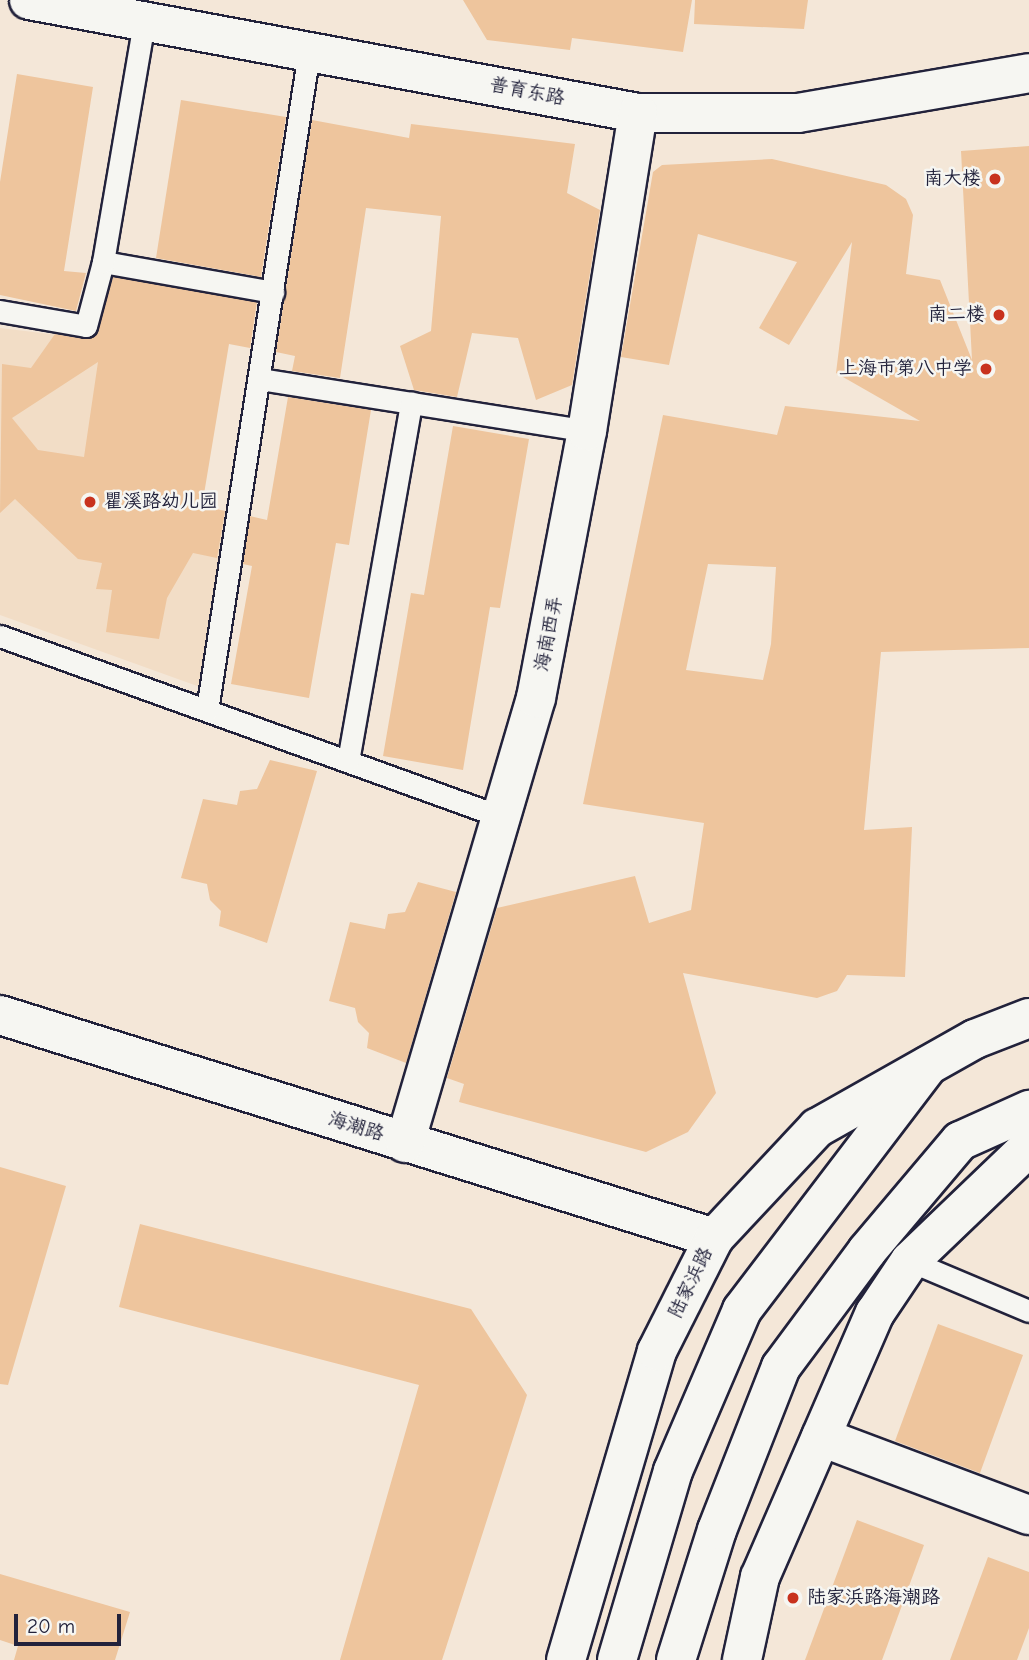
<!DOCTYPE html>
<meta charset="utf-8">
<style>
body{margin:0}
#map{position:relative;width:1029px;height:1660px;overflow:hidden;background:#f4e7d8;font-family:"Comic Neue","LXGW WenKai TC",sans-serif}
div>[style]{position:absolute}
.built>*{inset:0;background:#f2ddc6}
.building>*{inset:0;background:#eec59d}
.roads{filter:drop-shadow(2px 0 #22223b) drop-shadow(-2px 0 #22223b) drop-shadow(0 2px #22223b) drop-shadow(0 -2px #22223b)}
.lane>*{height:21px;margin:-10.5px;padding:0 10.5px;transform-origin:10.5px;border-radius:10.5px;background:#f6f6f2}
.street>*{height:38px;margin:-19px;padding:0 19px;transform-origin:19px;border-radius:19px;background:#f6f6f2}
.primary>*{height:38px;margin:-19px;padding:0 19px;transform-origin:19px;border-radius:19px;background:#f6f6f2}
.highway>*{height:38px;margin:-19px;padding:0 19px;transform-origin:19px;border-radius:19px;background:#f6f6f2}
.dots>*{width:19px;height:19px;translate:-50% -50%;box-sizing:border-box;border:4px solid #f6f6f2;border-radius:50%}
span{translate:-50% -50%;white-space:nowrap;text-align:center;line-height:1.15;-webkit-text-stroke:5px #f6f6f2;paint-order:stroke}
.street-label{font-size:19px;color:#22223b}
.poi-label{font-size:19px;color:#22223b}
.right{translate:-100% -50%;text-align:right}
.left{translate:0 -50%;text-align:left}
.scale{position:absolute;left:14px;top:1614px;width:107px;height:32px;box-sizing:border-box;border:4px solid #22223b;border-top:0;padding-left:9px;font-size:21px;line-height:24px;white-space:nowrap;color:#22223b;-webkit-text-stroke:5px #f6f6f2;paint-order:stroke}
</style>
<div id="map">
<div class="built">
<i style="clip-path:polygon(0 328px,159px 347px,134px 492px,226px 511px,200px 687px,0 615px)"></i>
</div>
<div class="building">
<i style="clip-path:polygon(463px 0,692px 0,683px 52px,572px 38px,570px 50px,487px 40px)"></i>
<i style="clip-path:polygon(695px 0,808px 0,804px 29px,694px 24px)"></i>
<i style="clip-path:polygon(17px 74px,93px 87px,64px 271px,86px 273px,76px 311px,0 295px,0 182px)"></i>
<i style="clip-path:polygon(181px 100px,286px 117px,261px 277px,156px 258px)"></i>
<i style="clip-path:polygon(312px 120px,409px 138px,411px 124px,575px 144px,567px 193px,600px 210px,572px 385px,536px 400px,518px 338px,472px 333px,457px 397px,414px 390px,400px 346px,431px 331px,441px 216px,366px 208px,340px 378px,292px 371px,295px 356px,276px 352px)"></i>
<i style="clip-path:polygon(evenodd,1029px 146px,1029px 648px,881px 652px,864px 830px,912px 827px,905px 977px,847px 975px,837px 991px,817px 998px,683px 973px,716px 1093px,688px 1132px,646px 1152px,459px 1102px,464px 1084px,447px 1078px,497px 908px,635px 876px,649px 923px,691px 910px,704px 823px,583px 804px,663px 415px,777px 435px,785px 406px,920px 421px,836px 373px,852px 242px,789px 345px,759px 328px,797px 262px,698px 234px,669px 365px,621px 357px,653px 172px,662px 165px,772px 159px,886px 185px,906px 199px,913px 215px,906px 274px,940px 280px,972px 360px,961px 151px,1029px 146px,708px 564px,776px 567px,771px 644px,763px 680px,686px 670px,708px 564px)"></i>
<i style="clip-path:polygon(evenodd,113px 277px,257px 302px,250px 348px,229px 344px,202px 506px,225px 511px,217px 558px,193px 553px,167px 598px,159px 639px,106px 632px,112px 590px,96px 589px,102px 563px,78px 559px,15px 499px,0 513px,2px 364px,31px 368px,55px 334px,84px 339px,95px 335px,113px 277px,98px 362px,84px 457px,38px 450px,12px 418px,98px 362px)"></i>
<i style="clip-path:polygon(288px 397px,371px 410px,349px 545px,336px 543px,309px 698px,231px 684px,252px 566px,243px 564px,250px 516px,267px 520px)"></i>
<i style="clip-path:polygon(453px 426px,529px 439px,500px 608px,490px 607px,463px 770px,383px 756px,411px 593px,424px 595px)"></i>
<i style="clip-path:polygon(270px 760px,317px 771px,267px 943px,219px 926px,221px 911px,210px 900px,207px 884px,181px 878px,203px 799px,237px 805px,240px 791px,257px 789px)"></i>
<i style="clip-path:polygon(418px 882px,456px 892px,406px 1063px,367px 1048px,369px 1033px,358px 1022px,355px 1008px,329px 1001px,350px 922px,385px 929px,388px 914px,405px 912px)"></i>
<i style="clip-path:polygon(0 1167px,66px 1186px,8px 1385px,0 1384px)"></i>
<i style="clip-path:polygon(140px 1224px,471px 1309px,527px 1395px,442px 1660px,340px 1660px,419px 1385px,119px 1307px)"></i>
<i style="clip-path:polygon(938px 1324px,1023px 1355px,980px 1473px,895px 1441px)"></i>
<i style="clip-path:polygon(857px 1520px,924px 1545px,882px 1660px,805px 1660px)"></i>
<i style="clip-path:polygon(988px 1557px,1029px 1572px,1029px 1628px,1017px 1660px,950px 1660px)"></i>
<i style="clip-path:polygon(0 1574px,130px 1612px,115px 1660px,14px 1660px,18px 1646px,0 1640px)"></i>
</div>
<div class="roads">
<div class="lane">
<i style="left:103px;top:262px;width:173px;rotate:10deg"></i>
<i style="left:0;top:311px;width:87px;rotate:9.9deg"></i>
<i style="left:86px;top:326px;width:66px;rotate:-75.1deg"></i>
<i style="left:103px;top:262px;width:244px;rotate:-80.3deg"></i>
<i style="left:260px;top:379px;width:331px;rotate:9deg"></i>
<i style="left:0;top:636px;width:534px;rotate:19.83deg"></i>
<i style="left:207px;top:710px;width:666px;rotate:-81.19deg"></i>
<i style="left:348px;top:761px;width:364px;rotate:-80deg"></i>
<i style="left:910px;top:1261px;width:129px;rotate:22.8deg"></i>
</div>
<div class="street">
<i style="left:29px;top:0;width:619px;rotate:10.51deg"></i>
<i style="left:638px;top:113px;width:160px"></i>
<i style="left:798px;top:113px;width:234px;rotate:-9.8deg"></i>
<i style="left:0;top:1015px;width:748px;rotate:17.34deg"></i>
<i style="left:405px;top:1143px;width:464px;rotate:-73.6deg"></i>
<i style="left:536px;top:698px;width:272px;rotate:-79.2deg"></i>
<i style="left:587px;top:431px;width:322px;rotate:-80.9deg"></i>
<i style="left:821px;top:1437px;width:222px;rotate:20.6deg"></i>
</div>
<div class="primary">
<i style="left:566px;top:1660px;width:322px;rotate:-73.6deg"></i>
<i style="left:657px;top:1351px;width:127px;rotate:-63.2deg"></i>
<i style="left:714px;top:1238px;width:151px;rotate:-46.9deg"></i>
<i style="left:817px;top:1128px;width:181px;rotate:-29.4deg"></i>
<i style="left:975px;top:1039px;width:58px;rotate:-21.3deg"></i>
<i style="left:742px;top:1660px;width:85px;rotate:-77.8deg"></i>
<i style="left:760px;top:1577px;width:288px;rotate:-66.5deg"></i>
<i style="left:875px;top:1313px;width:63px;rotate:-56.1deg"></i>
<i style="left:910px;top:1261px;width:165px;rotate:-43.8deg"></i>
</div>
<div class="highway">
<i style="left:617px;top:1660px;width:197px;rotate:-73.5deg"></i>
<i style="left:673px;top:1471px;width:175px;rotate:-66.8deg"></i>
<i style="left:742px;top:1310px;width:307px;rotate:-52.7deg"></i>
<i style="left:676px;top:1660px;width:136px;rotate:-72.5deg"></i>
<i style="left:717px;top:1530px;width:175px;rotate:-68.6deg"></i>
<i style="left:781px;top:1367px;width:144px;rotate:-53.4deg"></i>
<i style="left:867px;top:1251px;width:144px;rotate:-49.8deg"></i>
<i style="left:960px;top:1141px;width:76px;rotate:-24.2deg"></i>
</div>
</div>
<div class="dots">
<i style="left:995px;top:179px;background:#c8321e"></i>
<i style="left:999px;top:315px;background:#c8321e"></i>
<i style="left:986px;top:369px;background:#c8321e"></i>
<i style="left:90px;top:502px;background:#c8321e"></i>
<i style="left:793px;top:1598px;background:#c8321e"></i>
</div>
<div class="street-label">
<span style="left:527px;top:92px;rotate:11deg">普育东路</span>
<span style="left:549px;top:634px;rotate:-79deg">海南西弄</span>
<span style="left:356px;top:1127px;rotate:17deg">海潮路</span>
<span style="left:691px;top:1283px;rotate:-64deg">陆家浜路</span>
</div>
<div class="poi-label">
<span class="right" style="left:981px;top:179px">南大楼</span>
<span class="right" style="left:985px;top:315px">南二楼</span>
<span class="right" style="left:972px;top:369px">上海市第八中学</span>
<span class="left" style="left:104px;top:502px">瞿溪路幼儿园</span>
<span class="left" style="left:807px;top:1598px">陆家浜路海潮路</span>
</div>
<div class="scale">20 m</div>
</div>
